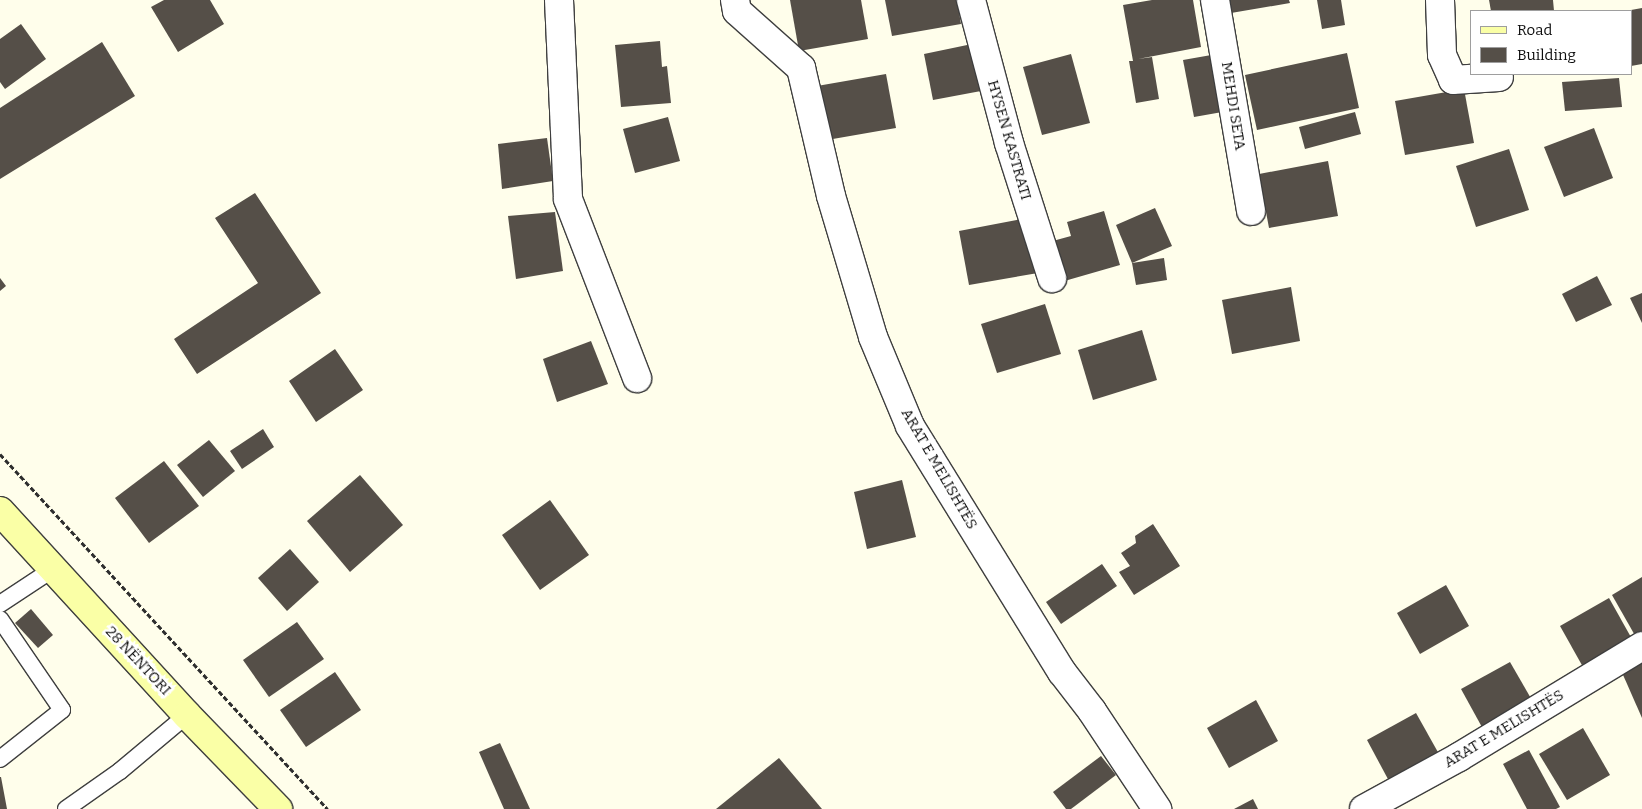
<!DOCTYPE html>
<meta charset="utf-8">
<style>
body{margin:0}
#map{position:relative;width:1642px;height:809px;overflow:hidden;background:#fffeeb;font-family:Bitter,serif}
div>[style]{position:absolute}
.building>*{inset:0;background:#554f48}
.path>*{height:3px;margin-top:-1.5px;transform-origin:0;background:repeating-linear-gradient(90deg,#2e2e2e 0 5px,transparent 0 7.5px)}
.roads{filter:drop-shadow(1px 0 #3f3f3f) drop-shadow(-1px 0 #3f3f3f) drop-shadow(0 1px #3f3f3f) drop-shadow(0 -1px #3f3f3f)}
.service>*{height:16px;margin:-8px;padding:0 8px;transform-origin:8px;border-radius:8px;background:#fff}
.minor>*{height:28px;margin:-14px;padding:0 14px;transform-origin:14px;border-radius:14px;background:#fff}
.secondary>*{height:28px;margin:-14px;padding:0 14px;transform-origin:14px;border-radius:14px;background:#faffa6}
span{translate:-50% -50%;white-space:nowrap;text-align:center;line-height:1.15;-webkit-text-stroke:5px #fff;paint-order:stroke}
.street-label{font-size:15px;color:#0c0c0c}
.legend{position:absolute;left:1470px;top:10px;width:162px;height:65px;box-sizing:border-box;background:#fff;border:1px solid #9e9e9e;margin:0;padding:6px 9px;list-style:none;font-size:15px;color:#0c0c0c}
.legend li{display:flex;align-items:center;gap:10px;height:25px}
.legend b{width:25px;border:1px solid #9e9e9e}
</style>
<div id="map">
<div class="building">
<i style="clip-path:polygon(164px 0,210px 0,224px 24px,178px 52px,151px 7px)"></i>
<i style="clip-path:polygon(790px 0,861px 0,868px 39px,799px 51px)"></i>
<i style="clip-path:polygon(885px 0,957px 0,961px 24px,892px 36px)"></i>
<i style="clip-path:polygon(1152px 0,1193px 0,1201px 47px,1138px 59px,1152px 57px,1159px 99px,1136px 103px,1129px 61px,1133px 61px,1123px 5px)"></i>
<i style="clip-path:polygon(1229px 0,1289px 0,1290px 3px,1231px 13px)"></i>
<i style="clip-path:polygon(1317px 0,1341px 0,1345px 25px,1322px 29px)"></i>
<i style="clip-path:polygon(1489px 0,1553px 0,1554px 11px,1491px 11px)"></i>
<i style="clip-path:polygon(1642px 8px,1642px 64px,1631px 66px,1631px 10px)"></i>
<i style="clip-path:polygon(21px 24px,46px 59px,5px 89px,0 82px,0 39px)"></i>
<i style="clip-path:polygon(660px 41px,662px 67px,667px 66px,671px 103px,621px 107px,615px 45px)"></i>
<i style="clip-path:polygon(102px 42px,135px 96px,0 179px,0 108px)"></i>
<i style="clip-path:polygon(972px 44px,981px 91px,933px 100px,924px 54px)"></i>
<i style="clip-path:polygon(1347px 53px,1359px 108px,1257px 130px,1245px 75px)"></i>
<i style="clip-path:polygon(1071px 54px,1090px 123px,1042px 135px,1023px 67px)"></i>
<i style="clip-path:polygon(1217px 54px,1228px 111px,1194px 117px,1183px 60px)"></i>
<i style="clip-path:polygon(886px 74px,896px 128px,827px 140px,817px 86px)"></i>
<i style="clip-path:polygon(1619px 78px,1622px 107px,1565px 111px,1562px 82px)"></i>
<i style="clip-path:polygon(1464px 89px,1474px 143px,1405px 155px,1395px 101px)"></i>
<i style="clip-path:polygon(1355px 112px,1361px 134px,1305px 149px,1299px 127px)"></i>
<i style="clip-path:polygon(668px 117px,680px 161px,635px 173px,623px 129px)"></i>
<i style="clip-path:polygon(1594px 128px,1613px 178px,1564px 197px,1544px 147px)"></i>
<i style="clip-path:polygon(547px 138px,553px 181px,502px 189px,498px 144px)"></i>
<i style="clip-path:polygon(1509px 149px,1529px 210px,1476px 227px,1456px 166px)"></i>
<i style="clip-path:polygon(1328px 161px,1338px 216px,1269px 228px,1259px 174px)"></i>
<i style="clip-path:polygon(255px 193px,321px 293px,197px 374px,174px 339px,258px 283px,215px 218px)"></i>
<i style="clip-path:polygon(1155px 208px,1172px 246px,1132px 263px,1116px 225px)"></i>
<i style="clip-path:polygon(1104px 211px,1120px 265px,1061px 282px,1049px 242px,1071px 236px,1067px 222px)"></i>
<i style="clip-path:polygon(555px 212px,563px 271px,516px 279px,508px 216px)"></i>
<i style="clip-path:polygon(1027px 218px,1038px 273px,969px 285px,959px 231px)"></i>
<i style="clip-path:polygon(1164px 258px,1167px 280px,1136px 285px,1132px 263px)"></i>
<i style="clip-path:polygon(1597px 276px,1612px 305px,1576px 322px,1562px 294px)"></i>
<i style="clip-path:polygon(0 278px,6px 286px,0 291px)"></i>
<i style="clip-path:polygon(1291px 287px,1300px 341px,1232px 354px,1222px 300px)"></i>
<i style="clip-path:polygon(1642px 293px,1642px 323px,1630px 298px)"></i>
<i style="clip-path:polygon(1045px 304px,1061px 354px,997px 373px,981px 324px)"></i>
<i style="clip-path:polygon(1142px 330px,1157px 380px,1093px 400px,1078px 350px)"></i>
<i style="clip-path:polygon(591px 341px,608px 384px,557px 402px,543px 359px)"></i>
<i style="clip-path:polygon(335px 349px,363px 390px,316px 422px,289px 381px)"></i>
<i style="clip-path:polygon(263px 429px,274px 447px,242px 469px,230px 451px)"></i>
<i style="clip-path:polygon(209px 440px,235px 471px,203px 497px,177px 465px)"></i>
<i style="clip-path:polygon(164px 461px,199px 506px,149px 543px,115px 498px)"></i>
<i style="clip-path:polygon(360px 475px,403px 525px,350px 572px,307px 521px)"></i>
<i style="clip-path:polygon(902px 480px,916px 537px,867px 549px,854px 492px)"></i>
<i style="clip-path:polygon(550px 500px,589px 555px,540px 590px,502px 535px)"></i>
<i style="clip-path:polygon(1153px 524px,1180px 566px,1134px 595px,1119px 572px,1130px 566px,1121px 553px,1136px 543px,1135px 536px)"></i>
<i style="clip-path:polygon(290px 549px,319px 582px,287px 611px,258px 578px)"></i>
<i style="clip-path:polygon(1102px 564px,1117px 586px,1061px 624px,1046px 602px)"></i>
<i style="clip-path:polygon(1642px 577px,1642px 636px,1637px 639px,1612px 595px)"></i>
<i style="clip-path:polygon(1446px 585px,1469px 626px,1420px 654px,1397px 613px)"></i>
<i style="clip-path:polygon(1609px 598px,1632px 639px,1583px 667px,1560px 626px)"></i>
<i style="clip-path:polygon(31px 609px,53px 635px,38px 648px,15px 623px)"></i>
<i style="clip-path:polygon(297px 622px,324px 659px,269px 697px,243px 660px)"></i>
<i style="clip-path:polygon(1642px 658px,1642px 718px,1620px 668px)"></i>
<i style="clip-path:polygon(1510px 662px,1533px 702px,1483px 729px,1461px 689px)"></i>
<i style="clip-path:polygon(335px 672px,361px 710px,306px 747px,280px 710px)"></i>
<i style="clip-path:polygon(1256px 700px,1278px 741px,1229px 768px,1207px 728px)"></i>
<i style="clip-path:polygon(1416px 713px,1439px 754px,1389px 781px,1367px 740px)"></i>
<i style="clip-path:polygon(1583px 728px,1610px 775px,1567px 800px,1539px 754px)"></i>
<i style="clip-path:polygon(500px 743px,530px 809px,504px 809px,479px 752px)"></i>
<i style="clip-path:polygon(1529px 750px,1560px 807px,1556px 809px,1527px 809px,1503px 764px)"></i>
<i style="clip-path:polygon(1101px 756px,1116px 775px,1071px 809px,1066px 809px,1053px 792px)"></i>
<i style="clip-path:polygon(779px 758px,822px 809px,716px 809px)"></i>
<i style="clip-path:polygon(0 777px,1px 777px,7px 809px,0 809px)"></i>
<i style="clip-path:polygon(1253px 799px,1258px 809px,1234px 809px)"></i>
</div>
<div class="path">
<i style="left:0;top:454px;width:483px;rotate:47.3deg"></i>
</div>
<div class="roads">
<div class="service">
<i style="left:0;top:604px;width:64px;rotate:-33.4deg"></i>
<i style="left:0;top:619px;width:110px;rotate:55.7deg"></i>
<i style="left:62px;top:710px;width:79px;rotate:141.7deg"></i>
<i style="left:66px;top:809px;width:66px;rotate:-35.1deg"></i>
<i style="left:120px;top:771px;width:87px;rotate:-39.9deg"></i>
</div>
<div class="minor">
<i style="left:559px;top:0;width:199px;rotate:87.4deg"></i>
<i style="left:568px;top:199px;width:192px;rotate:68.9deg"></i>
<i style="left:735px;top:0;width:11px;rotate:80deg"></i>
<i style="left:737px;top:11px;width:86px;rotate:41.7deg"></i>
<i style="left:801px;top:68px;width:131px;rotate:76.8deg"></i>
<i style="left:831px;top:196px;width:147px;rotate:73.4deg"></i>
<i style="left:873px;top:337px;width:96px;rotate:67.4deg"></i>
<i style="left:910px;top:426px;width:289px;rotate:58.3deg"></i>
<i style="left:1062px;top:672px;width:49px;rotate:52.4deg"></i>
<i style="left:1092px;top:711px;width:118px;rotate:56.4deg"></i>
<i style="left:971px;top:0;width:148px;rotate:75.1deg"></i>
<i style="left:1009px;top:143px;width:142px;rotate:72.3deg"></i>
<i style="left:1215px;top:0;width:214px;rotate:80.3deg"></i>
<i style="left:1440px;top:0;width:55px;rotate:87.9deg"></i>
<i style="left:1442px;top:55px;width:27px;rotate:66deg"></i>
<i style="left:1453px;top:80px;width:46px;rotate:-3.7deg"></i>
<i style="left:1364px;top:809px;width:108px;rotate:-28.7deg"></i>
<i style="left:1459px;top:757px;width:214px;rotate:-31.2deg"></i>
</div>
<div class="secondary">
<i style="left:0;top:511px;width:277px;rotate:47.5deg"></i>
<i style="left:187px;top:715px;width:131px;rotate:45.9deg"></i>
</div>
</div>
<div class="street-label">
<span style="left:1233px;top:106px;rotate:81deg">MEHDI SETA</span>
<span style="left:1009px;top:140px;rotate:74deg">HYSEN KASTRATI</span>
<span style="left:939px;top:469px;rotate:60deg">ARAT E MELISHTËS</span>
<span style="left:138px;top:661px;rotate:47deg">28 NËNTORI</span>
<span style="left:1504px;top:729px;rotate:-31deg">ARAT E MELISHTËS</span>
</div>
<ul class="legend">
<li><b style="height:6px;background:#faffa6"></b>Road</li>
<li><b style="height:14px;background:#554f48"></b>Building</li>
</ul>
</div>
